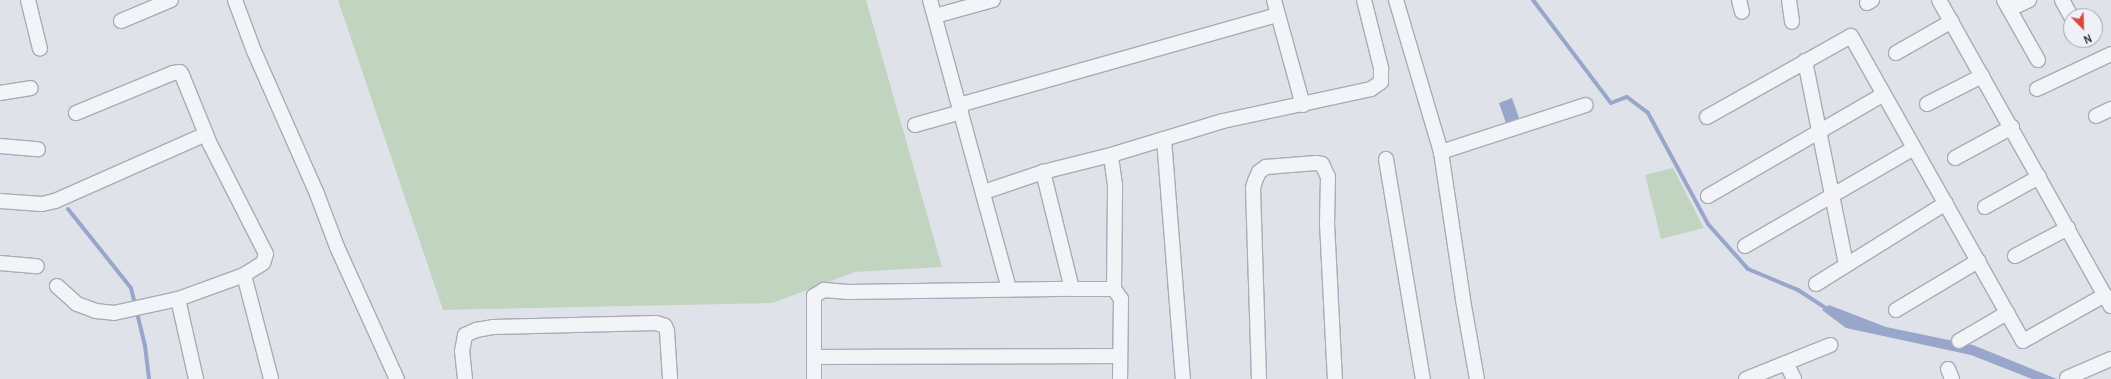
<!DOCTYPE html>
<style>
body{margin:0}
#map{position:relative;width:2111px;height:379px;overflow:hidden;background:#e0e2ea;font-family:Karla,sans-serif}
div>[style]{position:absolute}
.green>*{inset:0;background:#c1d4c0}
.water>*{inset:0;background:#99a6cc}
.stream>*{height:4px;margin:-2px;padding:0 2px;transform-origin:2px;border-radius:2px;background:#99a6cc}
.roads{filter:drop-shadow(1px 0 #a8abb8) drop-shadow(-1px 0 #a8abb8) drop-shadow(0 1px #a8abb8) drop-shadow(0 -1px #a8abb8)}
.minor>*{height:14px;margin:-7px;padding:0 7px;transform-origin:7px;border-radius:7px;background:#f3f4f8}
span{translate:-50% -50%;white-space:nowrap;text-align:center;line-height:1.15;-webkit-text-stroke:3px #f0f1f7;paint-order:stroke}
.north{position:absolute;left:2063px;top:8px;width:40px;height:40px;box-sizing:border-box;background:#f0f1f7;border:1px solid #a0a2af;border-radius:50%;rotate:157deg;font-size:11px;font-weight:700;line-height:16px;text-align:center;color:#272b42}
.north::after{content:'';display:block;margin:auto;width:14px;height:18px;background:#d7493d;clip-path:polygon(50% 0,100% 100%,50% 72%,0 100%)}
</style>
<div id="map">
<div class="green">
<i style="clip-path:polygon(338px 0,866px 0,942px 267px,855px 272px,772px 303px,443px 310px)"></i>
<i style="clip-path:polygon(1673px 168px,1704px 228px,1661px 239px,1645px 175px)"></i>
</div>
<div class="water">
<i style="clip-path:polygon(1512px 98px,1519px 118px,1506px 123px,1499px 103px)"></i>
<i style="clip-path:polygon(1829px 305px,1886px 327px,1973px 345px,2057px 379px,2032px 379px,1971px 355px,1846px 328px,1822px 310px)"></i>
</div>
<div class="stream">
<i style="left:1533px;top:0;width:129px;rotate:52.9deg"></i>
<i style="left:1611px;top:103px;width:17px;rotate:-21deg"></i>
<i style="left:1627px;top:97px;width:26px;rotate:37deg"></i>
<i style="left:1648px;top:113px;width:126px;rotate:61.6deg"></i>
<i style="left:1708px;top:224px;width:60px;rotate:48.4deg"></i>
<i style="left:1748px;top:269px;width:54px;rotate:22.8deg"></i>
<i style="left:1798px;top:290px;width:37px;rotate:33deg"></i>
<i style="left:68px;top:209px;width:101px;rotate:51.4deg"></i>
<i style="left:131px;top:288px;width:60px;rotate:76.4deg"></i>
<i style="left:145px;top:346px;width:33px;rotate:83deg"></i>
</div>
<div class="roads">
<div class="minor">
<i style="left:28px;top:0;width:50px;rotate:76.2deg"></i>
<i style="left:235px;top:0;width:54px;rotate:69.6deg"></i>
<i style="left:254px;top:51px;width:156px;rotate:66.2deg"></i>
<i style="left:317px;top:194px;width:57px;rotate:69.3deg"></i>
<i style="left:337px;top:247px;width:145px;rotate:65.6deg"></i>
<i style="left:930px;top:0;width:300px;rotate:74.7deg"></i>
<i style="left:1274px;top:0;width:109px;rotate:74.6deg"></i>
<i style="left:1396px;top:0;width:159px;rotate:73.5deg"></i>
<i style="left:1441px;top:152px;width:150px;rotate:81.5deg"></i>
<i style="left:1463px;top:300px;width:80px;rotate:80deg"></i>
<i style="left:1739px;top:0;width:12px;rotate:76deg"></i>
<i style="left:1789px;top:0;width:22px;rotate:82deg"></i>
<i style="left:1939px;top:0;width:351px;rotate:60.7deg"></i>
<i style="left:2004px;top:0;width:69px;rotate:60.5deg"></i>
<i style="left:2062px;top:0;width:18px;rotate:61deg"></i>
<i style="left:1867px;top:3px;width:6px;rotate:-31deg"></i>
<i style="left:2010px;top:9px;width:21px;rotate:-25deg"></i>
<i style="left:935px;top:16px;width:60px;rotate:-15.4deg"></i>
<i style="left:121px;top:21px;width:54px;rotate:-22.8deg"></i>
<i style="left:1896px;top:53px;width:64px;rotate:-29.7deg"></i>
<i style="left:1805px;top:61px;width:208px;rotate:78.6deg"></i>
<i style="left:2037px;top:89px;width:82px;rotate:-25.3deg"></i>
<i style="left:0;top:93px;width:31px;rotate:-9deg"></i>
<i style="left:1927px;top:104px;width:62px;rotate:-27deg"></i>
<i style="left:959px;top:105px;width:331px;rotate:-15.8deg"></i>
<i style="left:76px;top:113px;width:105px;rotate:-22.4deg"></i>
<i style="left:173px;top:73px;width:7px;rotate:-8deg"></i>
<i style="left:180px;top:72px;width:4px;rotate:56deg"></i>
<i style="left:182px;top:75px;width:74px;rotate:67.9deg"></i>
<i style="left:210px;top:144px;width:123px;rotate:63deg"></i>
<i style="left:266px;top:254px;width:9px;rotate:108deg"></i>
<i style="left:263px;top:263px;width:22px;rotate:148deg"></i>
<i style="left:244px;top:275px;width:107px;rotate:75.4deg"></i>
<i style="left:2096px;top:116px;width:17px;rotate:-25deg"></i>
<i style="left:1707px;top:117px;width:165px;rotate:-29.4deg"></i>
<i style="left:1851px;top:36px;width:350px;rotate:60.6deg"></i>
<i style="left:2023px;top:341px;width:94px;rotate:-29.3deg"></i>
<i style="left:915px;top:125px;width:48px;rotate:-15.8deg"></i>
<i style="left:1164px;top:139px;width:241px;rotate:85.5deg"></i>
<i style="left:0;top:146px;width:38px;rotate:5deg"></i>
<i style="left:1441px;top:152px;width:152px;rotate:-18deg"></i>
<i style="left:1955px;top:158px;width:65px;rotate:-28.5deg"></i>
<i style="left:1386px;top:159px;width:223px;rotate:80.5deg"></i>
<i style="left:984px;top:192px;width:62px;rotate:-18.7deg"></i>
<i style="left:1708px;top:196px;width:203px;rotate:-30.1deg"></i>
<i style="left:0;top:201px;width:42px;rotate:4.1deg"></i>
<i style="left:42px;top:204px;width:13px;rotate:-13deg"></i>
<i style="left:55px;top:201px;width:165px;rotate:-23.9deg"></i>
<i style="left:1985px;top:207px;width:62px;rotate:-29.1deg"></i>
<i style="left:1745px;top:246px;width:195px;rotate:-30.1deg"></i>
<i style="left:2015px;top:256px;width:60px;rotate:-27.8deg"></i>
<i style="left:0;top:263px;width:37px;rotate:5deg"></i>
<i style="left:1816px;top:284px;width:153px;rotate:-31.9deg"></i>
<i style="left:57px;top:286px;width:27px;rotate:42deg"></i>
<i style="left:77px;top:304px;width:20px;rotate:20deg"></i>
<i style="left:96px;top:311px;width:18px;rotate:6deg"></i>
<i style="left:114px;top:313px;width:66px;rotate:-12.3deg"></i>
<i style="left:178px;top:299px;width:70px;rotate:-20deg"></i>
<i style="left:1072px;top:289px;width:121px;rotate:-103.9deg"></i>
<i style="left:1043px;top:172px;width:70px;rotate:-14deg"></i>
<i style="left:1114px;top:289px;width:104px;rotate:-89.4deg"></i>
<i style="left:1115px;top:185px;width:30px;rotate:-98deg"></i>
<i style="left:1111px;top:155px;width:117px;rotate:-16.9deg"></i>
<i style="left:1223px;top:121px;width:151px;rotate:-12.2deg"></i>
<i style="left:1371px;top:89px;width:12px;rotate:-35deg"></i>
<i style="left:1381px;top:82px;width:14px;rotate:-90deg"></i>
<i style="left:1381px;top:68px;width:70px;rotate:-104deg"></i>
<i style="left:178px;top:299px;width:82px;rotate:77.3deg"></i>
<i style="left:1896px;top:310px;width:96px;rotate:-30.9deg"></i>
<i style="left:1959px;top:341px;width:56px;rotate:-30.3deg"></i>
<i style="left:814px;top:357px;width:305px;rotate:-0.2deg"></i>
<i style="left:1786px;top:363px;width:18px;rotate:63deg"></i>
<i style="left:1948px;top:369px;width:11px;rotate:68deg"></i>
<i style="left:2067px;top:378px;width:48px;rotate:-23.4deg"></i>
<i style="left:465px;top:379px;width:28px;rotate:-96deg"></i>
<i style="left:462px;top:351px;width:16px;rotate:-79deg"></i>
<i style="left:465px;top:335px;width:12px;rotate:-24deg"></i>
<i style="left:476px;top:330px;width:17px;rotate:-10deg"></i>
<i style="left:493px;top:327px;width:163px;rotate:-1.4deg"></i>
<i style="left:656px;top:323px;width:9px;rotate:18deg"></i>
<i style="left:665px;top:326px;width:5px;rotate:68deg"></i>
<i style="left:667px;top:331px;width:48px;rotate:86.4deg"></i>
<i style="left:814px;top:379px;width:83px;rotate:-90deg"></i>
<i style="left:814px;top:296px;width:12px;rotate:-31deg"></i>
<i style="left:824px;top:290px;width:24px;rotate:5deg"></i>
<i style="left:848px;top:292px;width:224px;rotate:-0.8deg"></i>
<i style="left:1072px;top:289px;width:42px"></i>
<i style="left:1114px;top:289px;width:12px;rotate:55deg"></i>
<i style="left:1121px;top:299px;width:80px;rotate:90.7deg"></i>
<i style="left:1259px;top:379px;width:191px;rotate:-91.8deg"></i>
<i style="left:1253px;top:188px;width:7px;rotate:-74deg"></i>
<i style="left:1255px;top:181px;width:10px;rotate:-66deg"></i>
<i style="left:1259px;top:172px;width:9px;rotate:-36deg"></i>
<i style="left:1266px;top:167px;width:50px;rotate:-4.6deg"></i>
<i style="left:1316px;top:163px;width:6px;rotate:9deg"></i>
<i style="left:1322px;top:164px;width:14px;rotate:65deg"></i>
<i style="left:1328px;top:177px;width:46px;rotate:91.2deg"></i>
<i style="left:1327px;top:223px;width:156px;rotate:87.1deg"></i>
<i style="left:1746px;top:379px;width:91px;rotate:-22deg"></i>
</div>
</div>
<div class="north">N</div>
</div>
